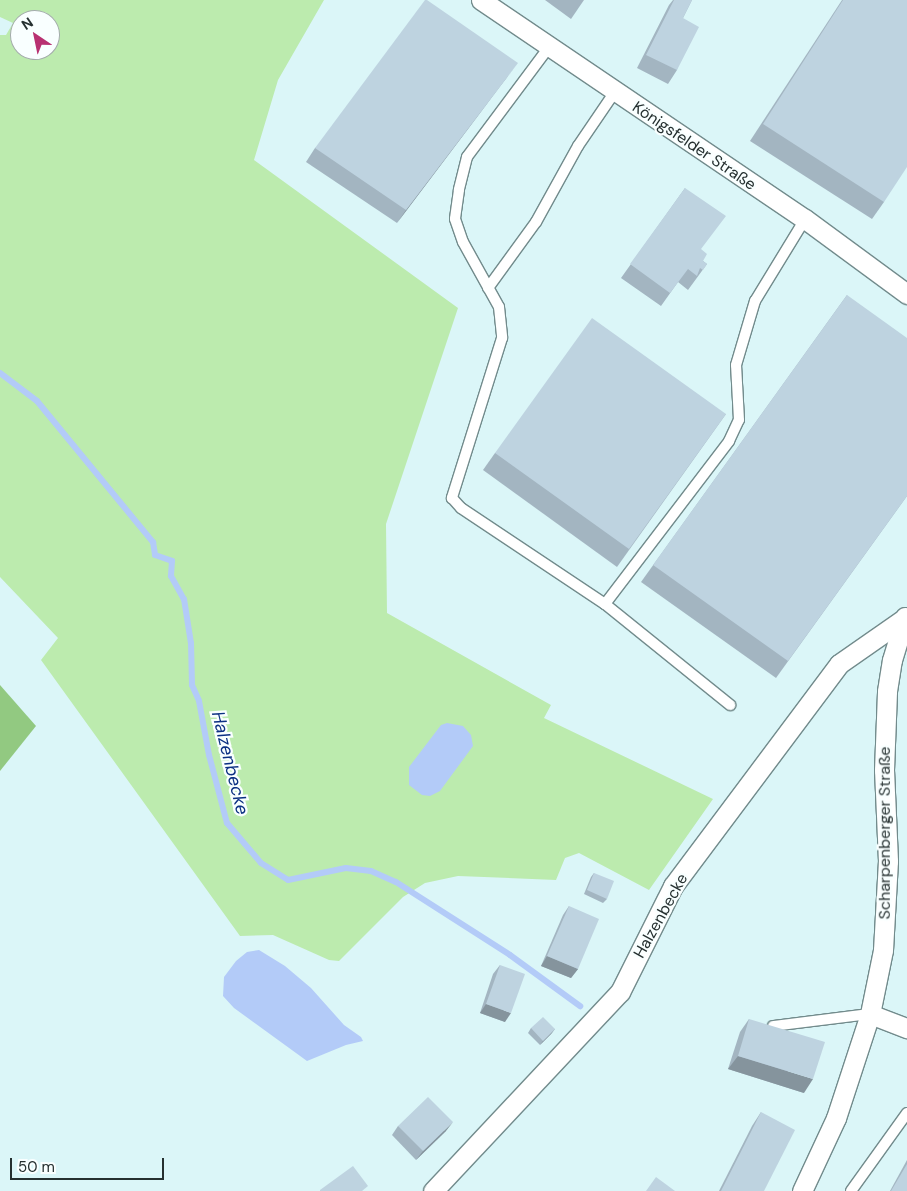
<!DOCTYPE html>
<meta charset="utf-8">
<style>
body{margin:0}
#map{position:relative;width:907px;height:1191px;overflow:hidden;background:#dbf6f8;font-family:"DM Sans",sans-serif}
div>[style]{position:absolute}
.green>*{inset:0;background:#bcebae}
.forest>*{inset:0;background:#92c981}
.water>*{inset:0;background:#b3cbf8}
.stream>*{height:6px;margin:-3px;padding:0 3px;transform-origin:3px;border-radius:3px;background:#b3cbf8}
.roads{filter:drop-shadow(1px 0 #728b8c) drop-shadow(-1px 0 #728b8c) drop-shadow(0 1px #728b8c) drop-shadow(0 -1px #728b8c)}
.lane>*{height:10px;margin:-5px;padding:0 5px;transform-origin:5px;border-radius:5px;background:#fff}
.street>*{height:19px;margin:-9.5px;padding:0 9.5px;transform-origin:9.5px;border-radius:9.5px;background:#fff}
.wall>*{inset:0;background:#a3b5c1}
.shaded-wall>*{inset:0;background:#85949d}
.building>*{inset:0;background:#bed3e0}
span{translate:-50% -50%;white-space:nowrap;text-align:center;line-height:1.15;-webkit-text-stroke:4.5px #f9ffff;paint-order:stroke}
.street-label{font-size:16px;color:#253030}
.water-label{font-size:18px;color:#0c3183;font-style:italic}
.north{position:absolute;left:10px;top:10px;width:50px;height:50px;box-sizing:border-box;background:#f9ffff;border:1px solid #a4acac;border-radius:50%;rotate:326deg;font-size:14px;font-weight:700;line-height:20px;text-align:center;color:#253030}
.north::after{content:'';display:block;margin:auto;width:18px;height:22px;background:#b83171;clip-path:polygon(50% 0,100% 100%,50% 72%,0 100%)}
.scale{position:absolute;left:10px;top:1158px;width:154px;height:22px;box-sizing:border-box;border:2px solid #253030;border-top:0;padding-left:6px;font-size:15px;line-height:18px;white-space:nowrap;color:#253030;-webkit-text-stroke:4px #f9ffff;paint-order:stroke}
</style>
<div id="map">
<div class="green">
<i style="clip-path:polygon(evenodd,0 0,324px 0,278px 80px,254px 160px,458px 308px,386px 524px,387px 613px,551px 705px,544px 718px,713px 799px,649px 890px,579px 853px,565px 858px,556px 880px,458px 876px,425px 883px,403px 897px,339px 961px,329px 960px,273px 935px,240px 936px,41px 660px,58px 638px,0 577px,0 35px,6px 35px,13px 23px,0 17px,0 0,20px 20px,50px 20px,50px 50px,20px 50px,20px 20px)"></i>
</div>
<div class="forest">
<i style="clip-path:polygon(0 685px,36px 726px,0 771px)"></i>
</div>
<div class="water">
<i style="clip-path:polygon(447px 723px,463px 726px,471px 735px,473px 746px,440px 791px,430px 796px,422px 795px,409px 785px,409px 767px,441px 725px)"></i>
<i style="clip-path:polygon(259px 950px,285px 966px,311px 988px,344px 1025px,361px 1037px,363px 1041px,346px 1045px,307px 1061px,234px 1008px,223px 996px,224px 977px,236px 961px,247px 952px)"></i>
</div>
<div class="stream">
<i style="left:0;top:373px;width:46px;rotate:37.1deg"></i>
<i style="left:37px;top:401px;width:183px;rotate:50.6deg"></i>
<i style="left:153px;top:542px;width:13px;rotate:81deg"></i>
<i style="left:155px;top:555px;width:18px;rotate:19deg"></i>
<i style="left:172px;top:561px;width:15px;rotate:94deg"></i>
<i style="left:171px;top:576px;width:26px;rotate:61deg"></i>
<i style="left:184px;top:599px;width:45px;rotate:81deg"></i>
<i style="left:191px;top:643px;width:42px;rotate:88.6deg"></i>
<i style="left:192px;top:685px;width:17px;rotate:66deg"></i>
<i style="left:199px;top:701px;width:55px;rotate:79.5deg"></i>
<i style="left:209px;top:755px;width:70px;rotate:75.2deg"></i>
<i style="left:227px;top:823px;width:52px;rotate:49.6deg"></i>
<i style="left:261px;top:863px;width:32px;rotate:32deg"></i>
<i style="left:288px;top:880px;width:59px;rotate:-11.7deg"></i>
<i style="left:346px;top:868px;width:25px;rotate:7deg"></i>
<i style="left:371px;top:871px;width:27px;rotate:24deg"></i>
<i style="left:396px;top:882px;width:135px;rotate:32.6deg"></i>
<i style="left:510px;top:955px;width:87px;rotate:36.1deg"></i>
</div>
<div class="roads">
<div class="lane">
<i style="left:549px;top:47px;width:137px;rotate:126.7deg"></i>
<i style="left:467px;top:157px;width:34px;rotate:104deg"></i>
<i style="left:459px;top:190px;width:29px;rotate:98deg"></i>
<i style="left:455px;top:219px;width:24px;rotate:71deg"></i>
<i style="left:463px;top:242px;width:74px;rotate:61deg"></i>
<i style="left:499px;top:307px;width:31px;rotate:84deg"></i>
<i style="left:502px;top:338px;width:168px;rotate:107.4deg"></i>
<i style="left:452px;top:498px;width:13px;rotate:48deg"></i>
<i style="left:461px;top:508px;width:173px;rotate:33.7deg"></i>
<i style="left:605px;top:604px;width:205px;rotate:-52.7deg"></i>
<i style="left:729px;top:441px;width:23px;rotate:-65deg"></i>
<i style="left:739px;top:420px;width:55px;rotate:-93.1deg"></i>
<i style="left:736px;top:365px;width:67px;rotate:-73.5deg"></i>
<i style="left:755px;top:301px;width:96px;rotate:-58.6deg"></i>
<i style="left:488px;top:288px;width:82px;rotate:-54deg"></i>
<i style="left:536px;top:222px;width:87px;rotate:-61.1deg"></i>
<i style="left:578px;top:146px;width:64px;rotate:-55.8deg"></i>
<i style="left:605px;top:604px;width:161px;rotate:38.9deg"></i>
<i style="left:773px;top:1026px;width:98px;rotate:-7.1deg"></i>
<i style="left:851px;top:1191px;width:96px;rotate:-54.3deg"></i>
</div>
<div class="street">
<i style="left:481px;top:0;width:391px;rotate:34.1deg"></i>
<i style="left:805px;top:219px;width:127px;rotate:36.3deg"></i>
<i style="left:870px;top:1014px;width:40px;rotate:21deg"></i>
<i style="left:433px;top:1191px;width:273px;rotate:-46.8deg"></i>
<i style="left:620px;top:992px;width:119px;rotate:-63.4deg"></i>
<i style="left:673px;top:886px;width:277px;rotate:-53.2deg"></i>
<i style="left:839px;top:664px;width:80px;rotate:-34.9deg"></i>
<i style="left:802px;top:1191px;width:81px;rotate:-65deg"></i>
<i style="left:836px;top:1118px;width:109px;rotate:-71.9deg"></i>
<i style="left:870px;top:1014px;width:65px;rotate:-78.5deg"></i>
<i style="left:883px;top:950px;width:89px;rotate:-86.8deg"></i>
<i style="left:888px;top:861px;width:91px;rotate:-92.5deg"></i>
<i style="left:884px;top:770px;width:79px;rotate:-87.8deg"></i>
<i style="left:887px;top:691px;width:31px;rotate:-81deg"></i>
<i style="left:892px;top:660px;width:45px;rotate:-73.2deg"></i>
</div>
</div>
<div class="wall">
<i style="clip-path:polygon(545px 0,584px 0,571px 19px)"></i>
<i style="clip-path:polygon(673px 0,692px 0,683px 18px,677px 70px,668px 84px,637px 68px,669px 5px)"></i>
<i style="clip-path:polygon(842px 0,907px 0,884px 202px,872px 219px,750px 141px)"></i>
<i style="clip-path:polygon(508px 76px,397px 223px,306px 162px,315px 148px)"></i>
<i style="clip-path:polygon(685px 188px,701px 250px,703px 261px,707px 264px,688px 290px,678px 282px,661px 306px,621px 278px)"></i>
<i style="clip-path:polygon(847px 295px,907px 496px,776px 678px,641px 582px)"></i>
<i style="clip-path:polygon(726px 414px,617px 567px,483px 470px,495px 453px)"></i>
<i style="clip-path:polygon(594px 873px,607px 899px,603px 903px,584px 894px,591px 877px)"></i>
<i style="clip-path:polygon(569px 906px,578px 969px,571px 978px,541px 966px,563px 915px)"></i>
<i style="clip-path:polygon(500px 965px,505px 1022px,480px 1013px,493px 974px)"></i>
<i style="clip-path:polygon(749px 1019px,804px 1093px,728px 1069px,740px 1032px)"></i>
<i style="clip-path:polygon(531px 1028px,555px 1029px,551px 1034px,540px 1045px,528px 1033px)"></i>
<i style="clip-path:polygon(761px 1112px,764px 1191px,719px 1191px,752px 1126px)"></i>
<i style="clip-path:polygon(398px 1126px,446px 1131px,416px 1160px,392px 1135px)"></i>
<i style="clip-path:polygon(907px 1160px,907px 1191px,890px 1191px)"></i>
</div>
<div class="shaded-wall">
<i style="clip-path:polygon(518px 63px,508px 76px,397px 223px,406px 210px)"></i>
<i style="clip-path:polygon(547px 956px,578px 969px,571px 978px,541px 966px)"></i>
<i style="clip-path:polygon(486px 1004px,511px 1013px,505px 1022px,480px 1013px)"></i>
<i style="clip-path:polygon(555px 1029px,551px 1034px,540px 1045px,543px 1041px)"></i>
<i style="clip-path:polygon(738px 1056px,813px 1079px,804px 1093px,728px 1069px)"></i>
<i style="clip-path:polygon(453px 1122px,446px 1131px,416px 1160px,423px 1151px)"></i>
</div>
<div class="building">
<i style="clip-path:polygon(425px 0,427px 0,518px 63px,406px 210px,315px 148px)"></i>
<i style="clip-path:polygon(674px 0,692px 0,683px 18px,699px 27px,677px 70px,646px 55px)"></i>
<i style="clip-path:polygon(843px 0,907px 0,907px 167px,884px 202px,763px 124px)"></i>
<i style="clip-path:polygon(685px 188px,726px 216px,701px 249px,707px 254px,703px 261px,707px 264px,703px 270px,700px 268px,697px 276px,688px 269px,670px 293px,630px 264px)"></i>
<i style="clip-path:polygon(847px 295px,907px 338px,907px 496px,788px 661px,653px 565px)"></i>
<i style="clip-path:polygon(592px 318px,726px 414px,629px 549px,495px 453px)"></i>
<i style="clip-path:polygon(594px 873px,614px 881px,607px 899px,587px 890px)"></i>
<i style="clip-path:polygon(569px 906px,599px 919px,578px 969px,547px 956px)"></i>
<i style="clip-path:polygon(500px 965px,525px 974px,511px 1013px,486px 1004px)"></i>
<i style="clip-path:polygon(543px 1017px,555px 1029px,543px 1041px,531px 1028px)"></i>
<i style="clip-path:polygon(749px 1019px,825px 1042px,813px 1079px,738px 1056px)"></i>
<i style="clip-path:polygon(428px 1097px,453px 1122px,423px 1151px,398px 1126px)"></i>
<i style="clip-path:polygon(761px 1112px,795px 1130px,764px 1191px,721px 1191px)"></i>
<i style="clip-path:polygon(907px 1164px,907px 1191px,891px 1191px)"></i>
<i style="clip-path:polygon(353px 1166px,368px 1186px,362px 1191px,320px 1191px,320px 1190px)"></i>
<i style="clip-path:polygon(656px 1177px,675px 1191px,646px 1191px)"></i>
</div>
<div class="street-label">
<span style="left:694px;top:146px;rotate:34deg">Königsfelder Straße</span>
<span style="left:885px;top:833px;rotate:-90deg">Scharpenberger Straße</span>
<span style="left:661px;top:916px;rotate:-61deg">Halzenbecke</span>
</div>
<div class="water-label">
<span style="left:230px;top:763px;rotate:76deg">Halzenbecke</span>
</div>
<div class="north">N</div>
<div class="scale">50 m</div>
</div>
